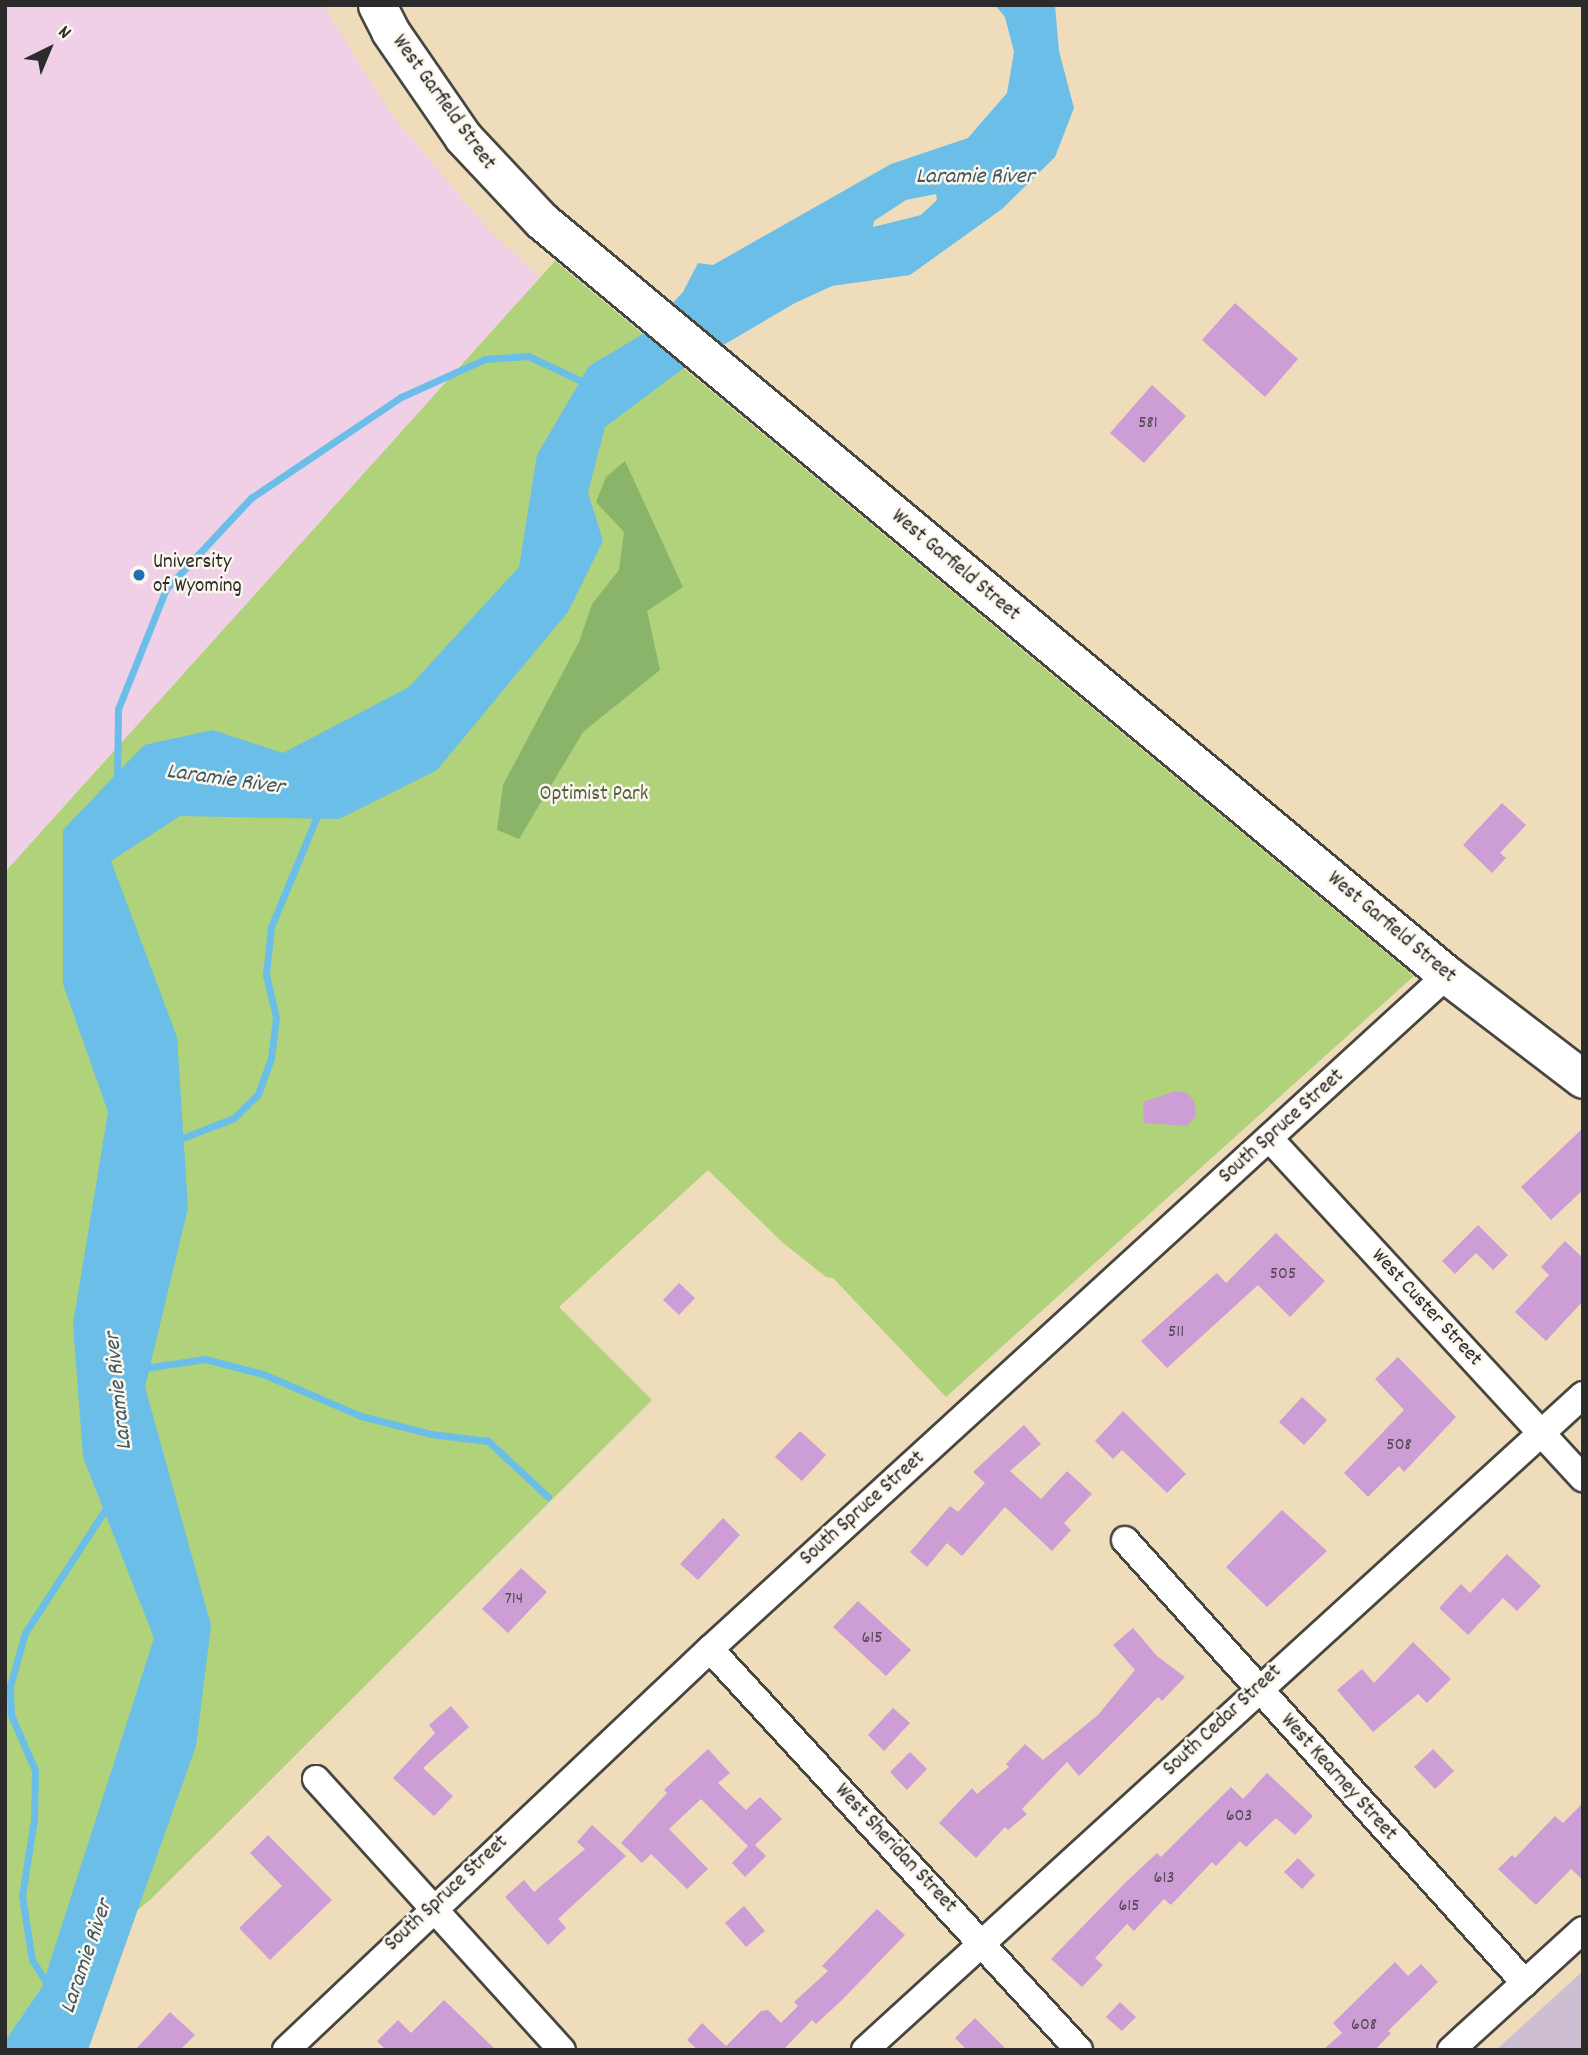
<!DOCTYPE html>
<style>
body{margin:0}
#map{position:relative;width:1588px;height:2055px;overflow:hidden;background:#efdcba;font-family:Dekko,sans-serif}
div>[style]{position:absolute}
.built>*{inset:0;background:#efd0e6}
.industrial>*{inset:0;background:#cdbed2}
.green>*{inset:0;background:#afd27b}
.forest>*{inset:0;background:#8bb46b}
.water>*{inset:0;background:#6bbee7}
.stream>*{height:7px;margin:-3.5px;padding:0 3.5px;transform-origin:3.5px;border-radius:3.5px;background:#6bbee7}
.building>*{inset:0;background:#cd9ed5}
.roads{filter:drop-shadow(2px 0 #484640) drop-shadow(-2px 0 #484640) drop-shadow(0 2px #484640) drop-shadow(0 -2px #484640)}
.street>*{height:26px;margin:-13px;padding:0 13px;transform-origin:13px;border-radius:13px;background:#fff}
.secondary>*{height:37px;margin:-18.5px;padding:0 18.5px;transform-origin:18.5px;border-radius:18.5px;background:#fff}
.dots>*{width:19px;height:19px;translate:-50% -50%;box-sizing:border-box;border:4px solid #fbf7ec;border-radius:50%}
span{translate:-50% -50%;white-space:nowrap;text-align:center;line-height:1.15;-webkit-text-stroke:5px #fbf7ec;paint-order:stroke}
.number-label{font-size:18px;color:#544856}
.number-label span{-webkit-text-stroke-width:0}
.street-label{font-size:21px;color:#2b2b2b}
.poi-label{font-size:21px;color:#2b2b2b}
.left{translate:0 -50%;text-align:left}
.park-label{font-size:21px;color:#535d43}
.water-label{font-size:23px;color:#3e5763;font-style:italic}
.frame{position:absolute;inset:0;border:7px solid #2b2b2b;pointer-events:none}
.north{position:absolute;left:14px;top:14px;width:70px;height:70px;-webkit-text-stroke:5px #fbf7ec;paint-order:stroke;rotate:43deg;font-size:19px;font-weight:700;line-height:28px;text-align:center;color:#2b2b2b}
.north::after{content:'';display:block;margin:auto;width:24px;height:32px;background:#2b2b2b;clip-path:polygon(50% 0,100% 100%,50% 72%,0 100%)}
</style>
<div id="map">
<div class="built">
<i style="clip-path:polygon(5px 5px,323px 5px,391px 114px,488px 229px,540px 278px,5px 872px)"></i>
</div>
<div class="industrial">
<i style="clip-path:polygon(1583px 1971px,1583px 2050px,1496px 2050px)"></i>
</div>
<div class="green">
<i style="clip-path:polygon(555px 261px,1414px 976px,946px 1397px,833px 1278px,826px 1277px,782px 1242px,708px 1170px,559px 1307px,652px 1400px,150px 1900px,64px 1969px,52px 1957px,42px 1987px,5px 2041px,5px 872px)"></i>
</div>
<div class="forest">
<i style="clip-path:polygon(625px 461px,683px 587px,647px 611px,660px 670px,583px 732px,519px 839px,497px 830px,503px 785px,579px 642px,592px 604px,619px 570px,624px 532px,596px 502px,606px 477px)"></i>
</div>
<div class="water">
<i style="clip-path:polygon(evenodd,995px 5px,1055px 5px,1059px 51px,1074px 108px,1055px 157px,1002px 209px,910px 275px,832px 286px,795px 303px,684px 368px,605px 427px,588px 492px,603px 541px,568px 612px,437px 770px,339px 819px,180px 816px,111px 861px,177px 1037px,188px 1208px,145px 1387px,211px 1625px,196px 1746px,88px 2050px,5px 2050px,5px 2041px,42px 1987px,154px 1638px,83px 1457px,73px 1324px,108px 1112px,63px 984px,63px 830px,144px 745px,213px 730px,283px 753px,409px 687px,519px 567px,537px 455px,589px 366px,643px 334px,683px 292px,698px 263px,713px 265px,891px 164px,968px 138px,1007px 93px,1014px 52px,1005px 17px,995px 5px,936px 194px,937px 200px,921px 215px,873px 227px,874px 221px,906px 200px,936px 194px)"></i>
</div>
<div class="stream">
<i style="left:117px;top:784px;width:75px;rotate:-89.2deg"></i>
<i style="left:118px;top:709px;width:129px;rotate:-68.2deg"></i>
<i style="left:166px;top:589px;width:125px;rotate:-47deg"></i>
<i style="left:251px;top:498px;width:181px;rotate:-34deg"></i>
<i style="left:401px;top:397px;width:92px;rotate:-24.3deg"></i>
<i style="left:485px;top:359px;width:43px;rotate:-4deg"></i>
<i style="left:528px;top:356px;width:64px;rotate:25deg"></i>
<i style="left:175px;top:1141px;width:63px;rotate:-21.3deg"></i>
<i style="left:234px;top:1118px;width:34px;rotate:-45deg"></i>
<i style="left:258px;top:1094px;width:37px;rotate:-70deg"></i>
<i style="left:271px;top:1059px;width:42px;rotate:-83.2deg"></i>
<i style="left:276px;top:1017px;width:43px;rotate:-103.4deg"></i>
<i style="left:266px;top:975px;width:48px;rotate:-84.1deg"></i>
<i style="left:271px;top:927px;width:126px;rotate:-67.5deg"></i>
<i style="left:144px;top:1368px;width:62px;rotate:-8.4deg"></i>
<i style="left:205px;top:1359px;width:60px;rotate:14.5deg"></i>
<i style="left:263px;top:1374px;width:107px;rotate:23.2deg"></i>
<i style="left:361px;top:1416px;width:72px;rotate:14.4deg"></i>
<i style="left:431px;top:1434px;width:57px;rotate:7deg"></i>
<i style="left:488px;top:1441px;width:82px;rotate:43deg"></i>
<i style="left:49px;top:1987px;width:32px;rotate:-122deg"></i>
<i style="left:32px;top:1960px;width:65px;rotate:-98.9deg"></i>
<i style="left:22px;top:1896px;width:78px;rotate:-81.1deg"></i>
<i style="left:34px;top:1819px;width:49px;rotate:-88.8deg"></i>
<i style="left:35px;top:1770px;width:60px;rotate:-113.6deg"></i>
<i style="left:11px;top:1715px;width:29px;rotate:-92deg"></i>
<i style="left:10px;top:1686px;width:55px;rotate:-74.2deg"></i>
<i style="left:25px;top:1633px;width:153px;rotate:-57deg"></i>
</div>
<div class="building">
<i style="clip-path:polygon(1235px 303px,1298px 359px,1265px 397px,1202px 340px)"></i>
<i style="clip-path:polygon(1152px 385px,1186px 416px,1144px 463px,1110px 433px)"></i>
<i style="clip-path:polygon(1502px 803px,1526px 825px,1500px 853px,1506px 858px,1492px 873px,1463px 845px)"></i>
<i style="clip-path:polygon(1176px 1091px,1187px 1093px,1194px 1101px,1196px 1116px,1187px 1126px,1144px 1123px,1143px 1102px)"></i>
<i style="clip-path:polygon(1583px 1128px,1583px 1190px,1551px 1220px,1521px 1187px)"></i>
<i style="clip-path:polygon(1478px 1225px,1508px 1255px,1493px 1270px,1476px 1253px,1455px 1274px,1442px 1261px)"></i>
<i style="clip-path:polygon(1276px 1233px,1325px 1281px,1290px 1317px,1258px 1285px,1167px 1368px,1141px 1341px,1217px 1273px,1226px 1283px)"></i>
<i style="clip-path:polygon(1565px 1241px,1583px 1258px,1583px 1301px,1546px 1341px,1515px 1312px,1549px 1275px,1541px 1267px)"></i>
<i style="clip-path:polygon(679px 1283px,695px 1298px,679px 1315px,663px 1300px)"></i>
<i style="clip-path:polygon(1398px 1357px,1456px 1417px,1404px 1472px,1399px 1466px,1368px 1497px,1344px 1473px,1404px 1410px,1375px 1379px)"></i>
<i style="clip-path:polygon(1302px 1397px,1327px 1420px,1304px 1445px,1279px 1422px)"></i>
<i style="clip-path:polygon(1123px 1411px,1186px 1474px,1167px 1493px,1122px 1450px,1113px 1459px,1095px 1441px)"></i>
<i style="clip-path:polygon(1024px 1425px,1041px 1444px,1010px 1471px,1041px 1499px,1067px 1471px,1092px 1494px,1064px 1523px,1071px 1530px,1052px 1551px,1005px 1507px,962px 1556px,947px 1543px,927px 1567px,910px 1552px,950px 1506px,958px 1512px,985px 1483px,973px 1472px)"></i>
<i style="clip-path:polygon(800px 1431px,826px 1455px,802px 1481px,775px 1457px)"></i>
<i style="clip-path:polygon(1282px 1510px,1327px 1551px,1267px 1607px,1226px 1567px)"></i>
<i style="clip-path:polygon(723px 1518px,740px 1535px,698px 1580px,680px 1564px)"></i>
<i style="clip-path:polygon(1507px 1554px,1541px 1586px,1517px 1611px,1503px 1598px,1468px 1635px,1439px 1608px,1461px 1584px,1470px 1593px)"></i>
<i style="clip-path:polygon(521px 1568px,547px 1592px,508px 1633px,482px 1609px)"></i>
<i style="clip-path:polygon(858px 1601px,911px 1650px,886px 1676px,833px 1627px)"></i>
<i style="clip-path:polygon(1133px 1628px,1157px 1656px,1185px 1677px,1162px 1701px,1158px 1697px,1079px 1776px,1067px 1762px,1022px 1809px,1027px 1814px,1008px 1830px,1005px 1827px,976px 1858px,939px 1823px,972px 1788px,977px 1794px,1009px 1767px,1006px 1764px,1025px 1744px,1043px 1760px,1098px 1715px,1135px 1670px,1113px 1645px)"></i>
<i style="clip-path:polygon(1413px 1642px,1451px 1679px,1427px 1703px,1418px 1694px,1373px 1732px,1337px 1690px,1362px 1669px,1374px 1683px)"></i>
<i style="clip-path:polygon(451px 1706px,469px 1727px,423px 1768px,453px 1796px,434px 1816px,393px 1778px,435px 1733px,429px 1725px)"></i>
<i style="clip-path:polygon(893px 1708px,910px 1723px,884px 1751px,868px 1735px)"></i>
<i style="clip-path:polygon(708px 1749px,730px 1773px,718px 1783px,746px 1810px,760px 1797px,782px 1819px,755px 1845px,766px 1856px,745px 1877px,732px 1863px,748px 1846px,701px 1799px,669px 1829px,708px 1869px,687px 1889px,651px 1854px,642px 1863px,621px 1843px,667px 1793px,664px 1790px)"></i>
<i style="clip-path:polygon(1433px 1749px,1454px 1771px,1435px 1789px,1414px 1767px)"></i>
<i style="clip-path:polygon(910px 1752px,927px 1769px,907px 1790px,890px 1772px)"></i>
<i style="clip-path:polygon(1267px 1773px,1313px 1816px,1295px 1835px,1276px 1818px,1246px 1847px,1240px 1841px,1216px 1866px,1212px 1862px,1171px 1905px,1164px 1899px,1134px 1931px,1127px 1924px,1095px 1958px,1103px 1965px,1082px 1987px,1051px 1959px,1125px 1883px,1157px 1853px,1161px 1857px,1231px 1787px,1243px 1799px)"></i>
<i style="clip-path:polygon(1583px 1803px,1583px 1880px,1571px 1869px,1536px 1905px,1498px 1869px,1512px 1855px,1515px 1858px,1555px 1816px,1563px 1823px)"></i>
<i style="clip-path:polygon(592px 1825px,626px 1856px,558px 1919px,566px 1928px,548px 1945px,505px 1897px,524px 1880px,534px 1892px,585px 1849px,577px 1842px)"></i>
<i style="clip-path:polygon(268px 1835px,332px 1900px,270px 1960px,239px 1928px,282px 1886px,250px 1853px)"></i>
<i style="clip-path:polygon(1298px 1858px,1315px 1875px,1302px 1889px,1284px 1872px)"></i>
<i style="clip-path:polygon(744px 1906px,765px 1931px,746px 1947px,725px 1923px)"></i>
<i style="clip-path:polygon(877px 1909px,905px 1935px,842px 2000px,816px 2024px,812px 2020px,783px 2050px,698px 2050px,687px 2040px,702px 2023px,726px 2046px,761px 2011px,768px 2010px,781px 2023px,798px 2006px,794px 2002px,828px 1971px,822px 1966px)"></i>
<i style="clip-path:polygon(1395px 1962px,1408px 1976px,1421px 1964px,1438px 1982px,1388px 2031px,1391px 2033px,1375px 2050px,1323px 2050px,1342px 2033px,1333px 2023px)"></i>
<i style="clip-path:polygon(444px 2000px,496px 2050px,386px 2050px,377px 2041px,398px 2020px,411px 2033px)"></i>
<i style="clip-path:polygon(1120px 2002px,1136px 2017px,1122px 2031px,1106px 2017px)"></i>
<i style="clip-path:polygon(170px 2012px,195px 2035px,180px 2050px,135px 2050px)"></i>
<i style="clip-path:polygon(975px 2018px,1007px 2050px,967px 2050px,955px 2038px)"></i>
</div>
<div class="roads">
<div class="street">
<i style="left:1269px;top:1138px;width:463px;rotate:47.3deg"></i>
<i style="left:1125px;top:1540px;width:597px;rotate:47.92deg"></i>
<i style="left:710px;top:1649px;width:545px;rotate:47.38deg"></i>
<i style="left:316px;top:1779px;width:366px;rotate:47.8deg"></i>
<i style="left:286px;top:2050px;width:584px;rotate:-43.4deg"></i>
<i style="left:710px;top:1649px;width:999px;rotate:-42.44deg"></i>
<i style="left:865px;top:2050px;width:972px;rotate:-42.37deg"></i>
<i style="left:1451px;top:2050px;width:178px;rotate:-42.3deg"></i>
</div>
<div class="secondary">
<i style="left:377px;top:5px;width:29px;rotate:63deg"></i>
<i style="left:390px;top:31px;width:129px;rotate:55.4deg"></i>
<i style="left:463px;top:137px;width:115px;rotate:46.8deg"></i>
<i style="left:542px;top:221px;width:1178px;rotate:39.8deg"></i>
<i style="left:1447px;top:975px;width:171px;rotate:37.4deg"></i>
</div>
</div>
<div class="dots">
<i style="left:139px;top:575px;background:#1f6fb2"></i>
</div>
<div class="number-label">
<span style="left:1148px;top:424px">581</span>
<span style="left:1283px;top:1275px">505</span>
<span style="left:1176px;top:1333px">511</span>
<span style="left:1399px;top:1446px">508</span>
<span style="left:514px;top:1600px">714</span>
<span style="left:872px;top:1639px">615</span>
<span style="left:1239px;top:1817px">603</span>
<span style="left:1164px;top:1879px">613</span>
<span style="left:1129px;top:1907px">615</span>
<span style="left:1364px;top:2026px">608</span>
</div>
<div class="street-label">
<span style="left:443px;top:103px;rotate:54deg">West Garfield Street</span>
<span style="left:955px;top:566px;rotate:40deg">West Garfield Street</span>
<span style="left:1391px;top:928px;rotate:40deg">West Garfield Street</span>
<span style="left:1282px;top:1127px;rotate:-42deg">South Spruce Street</span>
<span style="left:1426px;top:1308px;rotate:47deg">West Custer Street</span>
<span style="left:863px;top:1509px;rotate:-42deg">South Spruce Street</span>
<span style="left:1223px;top:1721px;rotate:-43deg">South Cedar Street</span>
<span style="left:1338px;top:1778px;rotate:48deg">West Kearney Street</span>
<span style="left:895px;top:1849px;rotate:47deg">West Sheridan Street</span>
<span style="left:447px;top:1894px;rotate:-43deg">South Spruce Street</span>
</div>
<div class="poi-label">
<span class="left" style="left:153px;top:575px">University<br>of Wyoming</span>
</div>
<div class="park-label">
<span style="left:594px;top:795px">Optimist Park</span>
</div>
<div class="water-label">
<span style="left:975px;top:178px">Laramie River</span>
<span style="left:225px;top:781px;rotate:8deg">Laramie River</span>
<span style="left:120px;top:1391px;rotate:-96deg">Laramie River</span>
<span style="left:88px;top:1957px;rotate:-71deg">Laramie River</span>
</div>
<div class="frame"></div>
<div class="north">N</div>
</div>
